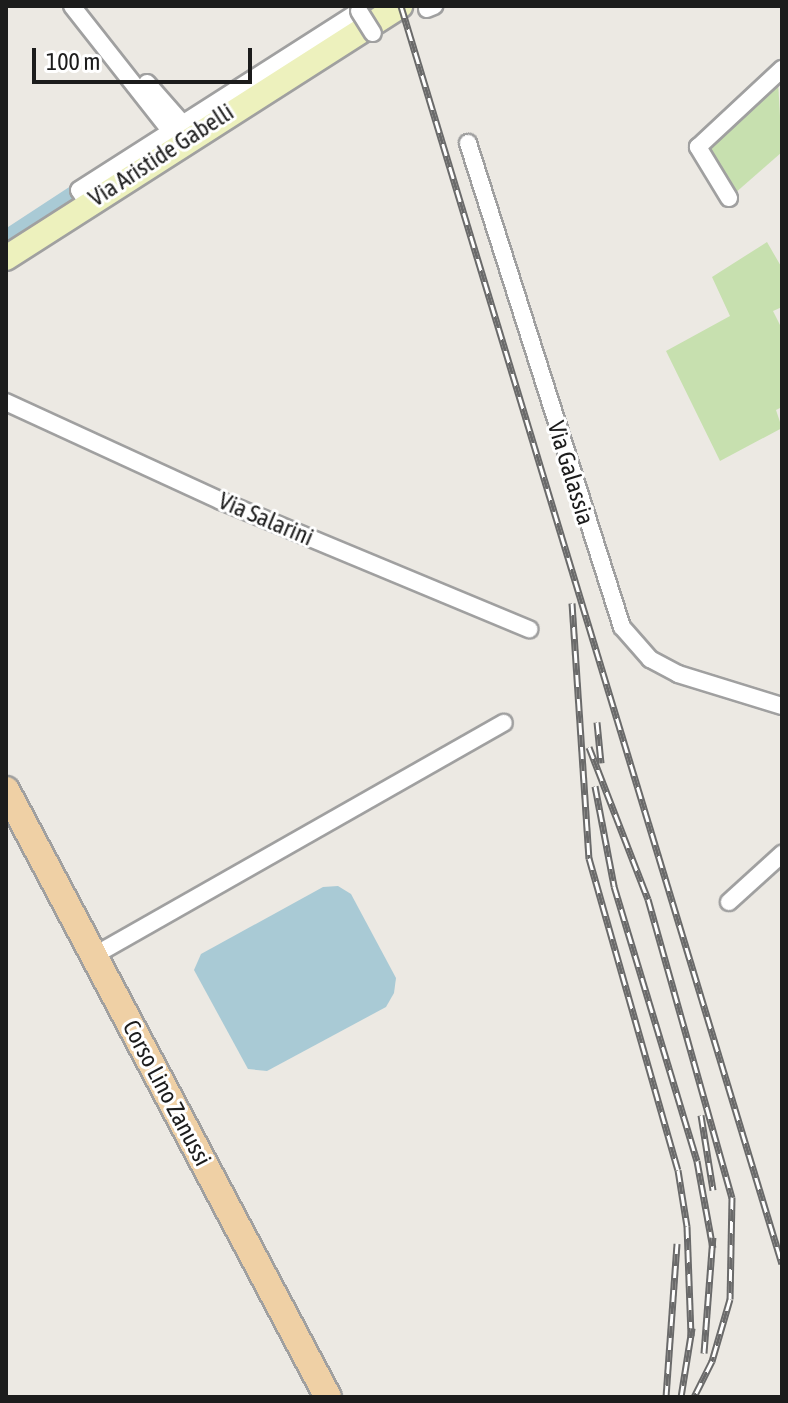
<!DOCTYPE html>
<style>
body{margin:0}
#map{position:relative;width:788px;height:1403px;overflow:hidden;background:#ece9e3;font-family:"Asap Condensed",sans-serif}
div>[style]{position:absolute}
.grass>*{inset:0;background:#c7e0af}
.water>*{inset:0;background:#a9cad5}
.canal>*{height:16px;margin:-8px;padding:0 8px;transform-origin:8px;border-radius:8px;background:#a9cad5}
.roads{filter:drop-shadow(2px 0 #a0a0a0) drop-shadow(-2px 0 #a0a0a0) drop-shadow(0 2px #a0a0a0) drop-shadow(0 -2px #a0a0a0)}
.minor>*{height:16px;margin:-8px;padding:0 8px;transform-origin:8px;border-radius:8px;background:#fff}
.secondary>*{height:24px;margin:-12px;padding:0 12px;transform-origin:12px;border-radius:12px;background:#edf1bd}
.primary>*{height:26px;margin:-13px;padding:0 13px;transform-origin:13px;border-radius:13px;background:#efd0a5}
.rail>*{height:7px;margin-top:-3.5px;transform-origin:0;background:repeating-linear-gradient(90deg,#fff 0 12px,#6a6a6a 0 24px);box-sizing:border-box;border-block:2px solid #6a6a6a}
.bridges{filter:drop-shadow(2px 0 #a0a0a0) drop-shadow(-2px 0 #a0a0a0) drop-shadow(0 2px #a0a0a0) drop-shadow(0 -2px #a0a0a0)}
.minor-bridge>*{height:16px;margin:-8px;padding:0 8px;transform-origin:8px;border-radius:8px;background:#fff}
span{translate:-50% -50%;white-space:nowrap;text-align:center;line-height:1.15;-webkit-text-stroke:6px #fff;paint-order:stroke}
.street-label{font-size:24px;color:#1c1c1c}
.frame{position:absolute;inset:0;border:8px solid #1c1c1c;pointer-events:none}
.scale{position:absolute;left:32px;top:48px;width:220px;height:36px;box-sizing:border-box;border:4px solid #1c1c1c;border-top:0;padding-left:10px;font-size:24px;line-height:28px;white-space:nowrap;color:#1c1c1c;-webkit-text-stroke:6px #fff;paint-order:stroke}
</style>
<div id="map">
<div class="grass">
<i style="clip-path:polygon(778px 80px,782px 152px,734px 194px,704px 147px)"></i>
<i style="clip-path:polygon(767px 242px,782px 268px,782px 307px,773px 311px,782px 329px,782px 407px,776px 410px,782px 428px,720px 461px,666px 351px,730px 316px,712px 277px)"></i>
</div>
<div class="water">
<i style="clip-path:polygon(338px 886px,351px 894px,396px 978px,394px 993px,386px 1007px,267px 1071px,248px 1069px,194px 970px,201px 954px,323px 887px)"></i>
</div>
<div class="canal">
<i style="left:6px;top:238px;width:80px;rotate:-33.3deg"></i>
</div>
<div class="roads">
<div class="minor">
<i style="left:72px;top:6px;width:162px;rotate:51.8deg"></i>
<i style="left:427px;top:9px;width:8px;rotate:-23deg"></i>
<i style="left:147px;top:83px;width:65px;rotate:48.7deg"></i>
<i style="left:468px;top:143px;width:508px;rotate:72.35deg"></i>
<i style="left:622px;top:627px;width:43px;rotate:48.8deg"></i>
<i style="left:650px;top:659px;width:32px;rotate:28deg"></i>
<i style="left:678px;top:674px;width:109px;rotate:17.1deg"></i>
<i style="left:729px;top:198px;width:60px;rotate:-121.3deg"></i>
<i style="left:698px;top:147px;width:115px;rotate:-42.9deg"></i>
<i style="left:87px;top:202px;width:14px;rotate:-124deg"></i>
<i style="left:79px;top:190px;width:332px;rotate:-32.6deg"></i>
<i style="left:6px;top:402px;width:237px;rotate:24.7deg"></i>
<i style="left:221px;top:501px;width:334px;rotate:22.6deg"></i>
<i style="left:729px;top:902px;width:72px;rotate:-42.2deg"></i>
<i style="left:95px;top:955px;width:470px;rotate:-29.6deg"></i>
</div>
<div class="secondary">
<i style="left:6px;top:258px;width:468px;rotate:-32.6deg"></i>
</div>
<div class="primary">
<i style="left:6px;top:790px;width:687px;rotate:62.06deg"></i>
</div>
</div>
<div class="rail">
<i style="left:401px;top:6px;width:1314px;rotate:73.15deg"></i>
<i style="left:572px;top:603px;width:256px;rotate:86.2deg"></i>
<i style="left:589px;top:858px;width:324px;rotate:74.1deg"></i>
<i style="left:678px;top:1170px;width:57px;rotate:80.9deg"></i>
<i style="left:687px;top:1226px;width:110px;rotate:87.9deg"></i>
<i style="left:597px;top:722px;width:41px;rotate:84.4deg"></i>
<i style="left:589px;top:747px;width:163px;rotate:68.8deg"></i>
<i style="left:648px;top:899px;width:310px;rotate:74.3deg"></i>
<i style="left:732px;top:1197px;width:102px;rotate:91.1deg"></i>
<i style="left:730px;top:1299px;width:65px;rotate:106.2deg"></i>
<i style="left:712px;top:1361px;width:40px;rotate:116.6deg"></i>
<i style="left:595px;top:786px;width:102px;rotate:79.2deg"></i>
<i style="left:614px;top:886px;width:287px;rotate:73.2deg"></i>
<i style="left:697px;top:1161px;width:88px;rotate:79.6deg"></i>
<i style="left:701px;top:1115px;width:76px;rotate:80.9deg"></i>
<i style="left:704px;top:1353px;width:116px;rotate:-85.6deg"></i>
<i style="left:666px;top:1397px;width:154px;rotate:-85.9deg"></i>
<i style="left:681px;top:1397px;width:70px;rotate:-80.9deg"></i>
</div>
<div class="bridges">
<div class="minor-bridge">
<i style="left:359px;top:11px;width:26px;rotate:58deg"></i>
</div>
</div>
<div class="street-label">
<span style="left:161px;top:155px;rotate:-33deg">Via Aristide Gabelli</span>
<span style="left:571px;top:473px;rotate:73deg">Via Galassia</span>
<span style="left:266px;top:519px;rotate:23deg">Via Salarini</span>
<span style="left:167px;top:1093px;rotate:62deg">Corso Lino Zanussi</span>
</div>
<div class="frame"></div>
<div class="scale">100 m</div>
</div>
